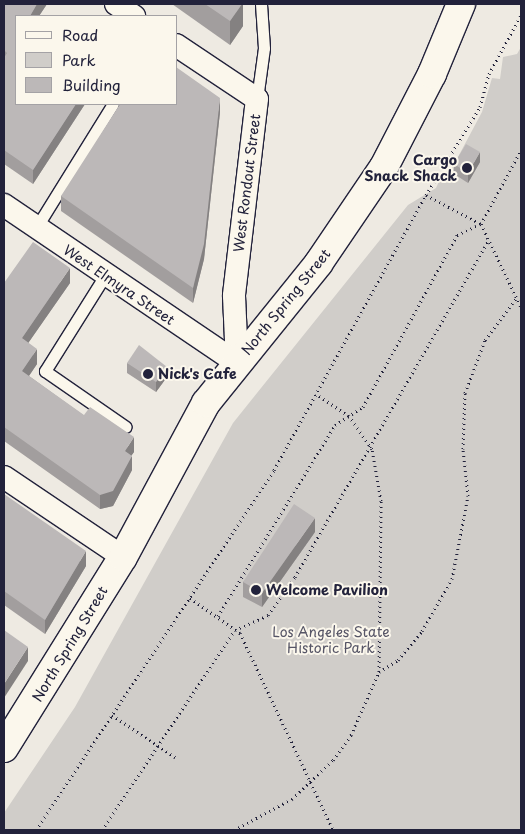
<!DOCTYPE html>
<style>
body{margin:0}
#map{position:relative;width:525px;height:834px;overflow:hidden;background:#eeeae2;font-family:"Playpen Sans",sans-serif}
div>[style]{position:absolute}
.green>*{inset:0;background:#d0cdc9}
.path>*{height:3px;margin-top:-1.5px;transform-origin:0;background:repeating-linear-gradient(90deg,#22223b 0 1px,transparent 0 5px)}
.roads{filter:drop-shadow(1px 0 #22223b) drop-shadow(-1px 0 #22223b) drop-shadow(0 1px #22223b) drop-shadow(0 -1px #22223b)}
.service>*{height:11px;margin:-5.5px;padding:0 5.5px;transform-origin:5.5px;border-radius:5.5px;background:#fbf7ec}
.minor>*{height:22px;margin:-11px;padding:0 11px;transform-origin:11px;border-radius:11px;background:#fbf7ec}
.primary>*{height:28px;margin:-14px;padding:0 14px;transform-origin:14px;border-radius:14px;background:#fbf7ec}
.wall>*{inset:0;background:#a29e9e}
.shaded-wall>*{inset:0;background:#848181}
.building>*{inset:0;background:#bcb8b8}
.dots>*{width:14px;height:14px;translate:-50% -50%;box-sizing:border-box;border:2px solid #fbf7ec;border-radius:50%}
span{translate:-50% -50%;white-space:nowrap;text-align:center;line-height:1.15;-webkit-text-stroke:4px #fbf7ec;paint-order:stroke}
.poi-label{font-size:14px;color:#22223b;font-weight:700}
.right{translate:-100% -50%;text-align:right}
.left{translate:0 -50%;text-align:left}
.street-label{font-size:14px;color:#22223b}
.park-label{font-size:14px;color:#565566}
.frame{position:absolute;inset:0;border:5px solid #22223b;pointer-events:none}
.legend{position:absolute;left:15px;top:15px;width:162px;height:90px;box-sizing:border-box;background:#fbf7ec;border:1px solid #a4a2a5;margin:0;padding:6px 9px;list-style:none;font-size:15px;color:#22223b}
.legend li{display:flex;align-items:center;gap:10px;height:25px}
.legend b{width:25px;border:1px solid #a4a2a5}
</style>
<div id="map">
<div class="green">
<i style="clip-path:polygon(521px 47px,521px 830px,4px 830px,4px 813px,75px 707px,233px 423px,408px 205px,436px 188px,443px 173px,451px 170px,482px 112px,492px 78px,500px 79px,503px 57px,517px 54px)"></i>
</div>
<div class="path">
<i style="left:426px;top:195px;width:62px;rotate:27.8deg"></i>
<i style="left:481px;top:224px;width:92px;rotate:64.3deg"></i>
<i style="left:190px;top:598px;width:61px;rotate:35deg"></i>
<i style="left:240px;top:633px;width:218px;rotate:64.7deg"></i>
<i style="left:218px;top:616px;width:224px;rotate:-58.5deg"></i>
<i style="left:335px;top:425px;width:33px;rotate:-33deg"></i>
<i style="left:363px;top:407px;width:196px;rotate:-61.3deg"></i>
<i style="left:457px;top:235px;width:26px;rotate:-25deg"></i>
<i style="left:481px;top:224px;width:84px;rotate:-61.6deg"></i>
<i style="left:379px;top:672px;width:22px;rotate:-32deg"></i>
<i style="left:398px;top:660px;width:38px;rotate:-50deg"></i>
<i style="left:422px;top:631px;width:60px;rotate:-60deg"></i>
<i style="left:452px;top:579px;width:85px;rotate:-79.1deg"></i>
<i style="left:468px;top:496px;width:47px;rotate:-96.1deg"></i>
<i style="left:463px;top:449px;width:56px;rotate:-88deg"></i>
<i style="left:465px;top:393px;width:57px;rotate:-69.3deg"></i>
<i style="left:485px;top:340px;width:54px;rotate:-53.3deg"></i>
<i style="left:112px;top:715px;width:76px;rotate:33.7deg"></i>
<i style="left:36px;top:830px;width:432px;rotate:-56.5deg"></i>
<i style="left:274px;top:470px;width:314px;rotate:-61.1deg"></i>
<i style="left:426px;top:195px;width:103px;rotate:-58.5deg"></i>
<i style="left:480px;top:107px;width:34px;rotate:-75deg"></i>
<i style="left:489px;top:74px;width:67px;rotate:-61.5deg"></i>
<i style="left:102px;top:830px;width:240px;rotate:-56.4deg"></i>
<i style="left:235px;top:630px;width:36px;rotate:-24deg"></i>
<i style="left:268px;top:615px;width:47px;rotate:-54.6deg"></i>
<i style="left:295px;top:577px;width:389px;rotate:-60.1deg"></i>
<i style="left:234px;top:830px;width:66px;rotate:-28.1deg"></i>
<i style="left:292px;top:799px;width:57px;rotate:-43.6deg"></i>
<i style="left:333px;top:760px;width:31px;rotate:-54deg"></i>
<i style="left:351px;top:735px;width:69px;rotate:-66deg"></i>
<i style="left:379px;top:672px;width:171px;rotate:-89.3deg"></i>
<i style="left:381px;top:501px;width:53px;rotate:-99.8deg"></i>
<i style="left:372px;top:449px;width:40px;rotate:-124.9deg"></i>
<i style="left:349px;top:416px;width:40px;rotate:-146deg"></i>
</div>
<div class="roads">
<div class="service">
<i style="left:257px;top:99px;width:51px;rotate:-82.2deg"></i>
<i style="left:264px;top:48px;width:44px;rotate:-93.9deg"></i>
<i style="left:36px;top:228px;width:146px;rotate:-58.2deg"></i>
<i style="left:104px;top:277px;width:111px;rotate:122.1deg"></i>
<i style="left:45px;top:371px;width:98px;rotate:34.7deg"></i>
</div>
<div class="minor">
<i style="left:116px;top:4px;width:22px;rotate:34deg"></i>
<i style="left:176px;top:45px;width:97px;rotate:33.7deg"></i>
<i style="left:257px;top:99px;width:198px;rotate:96.7deg"></i>
<i style="left:234px;top:296px;width:67px;rotate:87.4deg"></i>
<i style="left:4px;top:205px;width:282px;rotate:34.1deg"></i>
<i style="left:4px;top:477px;width:143px;rotate:33.9deg"></i>
</div>
<div class="primary">
<i style="left:4px;top:748px;width:225px;rotate:-58.1deg"></i>
<i style="left:123px;top:557px;width:175px;rotate:-61.7deg"></i>
<i style="left:206px;top:403px;width:179px;rotate:-51.1deg"></i>
<i style="left:318px;top:264px;width:117px;rotate:-55.8deg"></i>
<i style="left:384px;top:167px;width:105px;rotate:-62.7deg"></i>
<i style="left:432px;top:74px;width:76px;rotate:-67.5deg"></i>
</div>
</div>
<div class="wall">
<i style="clip-path:polygon(4px 4px,47px 4px,39px 16px,16px 16px,16px 104px,85px 104px,33px 184px,4px 164px)"></i>
<i style="clip-path:polygon(172px 4px,243px 4px,243px 26px,230px 45px)"></i>
<i style="clip-path:polygon(220px 112px,204px 259px,193px 303px,61px 211px,61px 196px)"></i>
<i style="clip-path:polygon(480px 162px,468px 183px,454px 174px,454px 164px)"></i>
<i style="clip-path:polygon(4px 283px,70px 283px,28px 343px,37px 364px,29px 376px,134px 452px,131px 455px,132px 470px,113px 506px,100px 509px,4px 441px)"></i>
<i style="clip-path:polygon(127px 363px,167px 377px,156px 392px,127px 373px)"></i>
<i style="clip-path:polygon(4px 494px,86px 566px,45px 634px,4px 605px)"></i>
<i style="clip-path:polygon(315px 532px,262px 607px,243px 597px,243px 582px)"></i>
</div>
<div class="shaded-wall">
<i style="clip-path:polygon(37px 4px,47px 4px,39px 16px,30px 16px)"></i>
<i style="clip-path:polygon(242px 4px,243px 4px,243px 26px,230px 45px,230px 21px)"></i>
<i style="clip-path:polygon(220px 98px,220px 112px,204px 259px,193px 303px,193px 288px)"></i>
<i style="clip-path:polygon(76px 104px,85px 104px,33px 184px,33px 170px)"></i>
<i style="clip-path:polygon(480px 152px,480px 162px,468px 183px,468px 173px)"></i>
<i style="clip-path:polygon(70px 268px,70px 283px,22px 352px,22px 338px)"></i>
<i style="clip-path:polygon(37px 349px,37px 364px,22px 386px,22px 371px)"></i>
<i style="clip-path:polygon(167px 367px,167px 377px,156px 392px,156px 382px)"></i>
<i style="clip-path:polygon(134px 437px,134px 452px,125px 465px,125px 451px)"></i>
<i style="clip-path:polygon(132px 456px,132px 470px,113px 506px,100px 509px,100px 495px)"></i>
<i style="clip-path:polygon(315px 518px,315px 532px,262px 607px,262px 593px)"></i>
<i style="clip-path:polygon(86px 551px,86px 566px,45px 634px,45px 620px)"></i>
<i style="clip-path:polygon(28px 647px,28px 661px,4px 698px,4px 684px)"></i>
</div>
<div class="building">
<i style="clip-path:polygon(4px 4px,37px 4px,30px 16px,16px 16px,16px 104px,76px 104px,33px 170px,4px 150px,4px 58px,7px 53px,4px 50px)"></i>
<i style="clip-path:polygon(205px 4px,242px 4px,230px 21px)"></i>
<i style="clip-path:polygon(176px 67px,220px 98px,204px 244px,193px 288px,61px 196px,120px 104px,176px 104px)"></i>
<i style="clip-path:polygon(466px 144px,480px 152px,468px 173px,454px 164px)"></i>
<i style="clip-path:polygon(33px 242px,70px 268px,22px 338px,37px 349px,22px 371px,84px 415px,90px 407px,134px 437px,125px 451px,132px 456px,113px 491px,100px 495px,4px 427px,4px 283px)"></i>
<i style="clip-path:polygon(139px 345px,167px 367px,156px 382px,127px 363px)"></i>
<i style="clip-path:polygon(4px 494px,86px 551px,45px 620px,4px 591px)"></i>
<i style="clip-path:polygon(294px 504px,315px 518px,262px 593px,243px 582px)"></i>
<i style="clip-path:polygon(4px 630px,28px 647px,4px 684px)"></i>
</div>
<div class="dots">
<i style="left:467px;top:168px;background:#22223b"></i>
<i style="left:148px;top:374px;background:#22223b"></i>
<i style="left:256px;top:590px;background:#22223b"></i>
</div>
<div class="poi-label">
<span class="right" style="left:457px;top:168px">Cargo<br>Snack Shack</span>
<span class="left" style="left:158px;top:374px">Nick's Cafe</span>
<span class="left" style="left:266px;top:590px">Welcome Pavilion</span>
</div>
<div class="street-label">
<span style="left:247px;top:183px;rotate:-83deg">West Rondout Street</span>
<span style="left:119px;top:285px;rotate:34deg">West Elmyra Street</span>
<span style="left:286px;top:302px;rotate:-51deg">North Spring Street</span>
<span style="left:70px;top:644px;rotate:-59deg">North Spring Street</span>
</div>
<div class="park-label">
<span style="left:331px;top:640px">Los Angeles State<br>Historic Park</span>
</div>
<div class="frame"></div>
<ul class="legend">
<li><b style="height:6px;background:#fbf7ec"></b>Road</li>
<li><b style="height:14px;background:#d0cdc9"></b>Park</li>
<li><b style="height:14px;background:#bcb8b8"></b>Building</li>
</ul>
</div>
